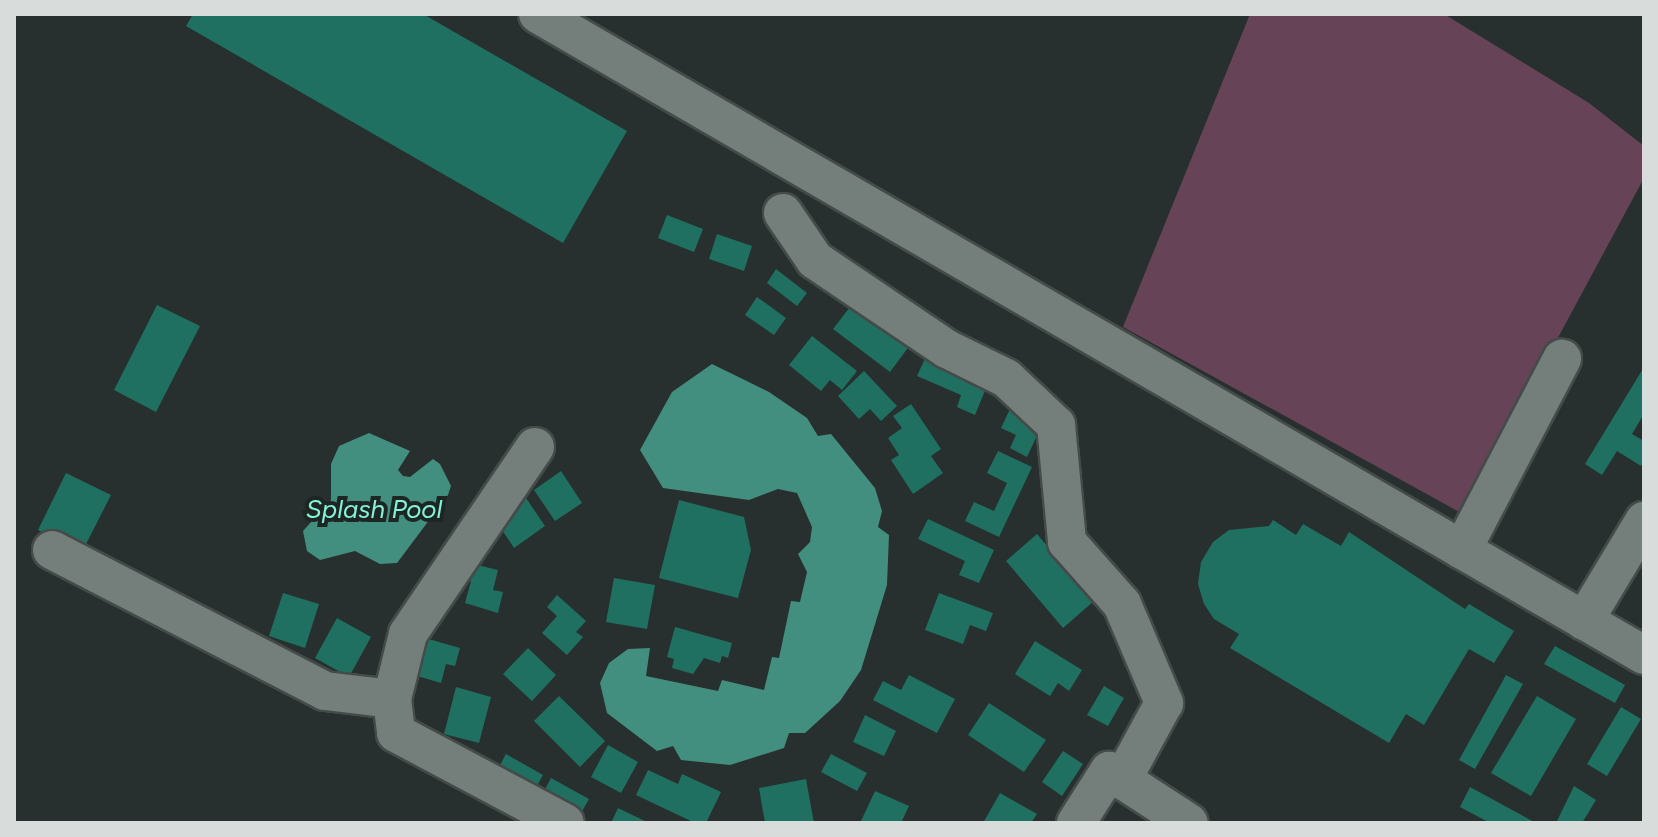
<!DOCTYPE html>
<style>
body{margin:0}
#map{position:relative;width:1658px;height:837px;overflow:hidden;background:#27302e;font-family:Figtree,sans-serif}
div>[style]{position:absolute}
.green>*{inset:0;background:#664356}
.water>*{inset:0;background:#438f7f}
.building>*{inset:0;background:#1f7060}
.roads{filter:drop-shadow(2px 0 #444b49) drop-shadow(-2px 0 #444b49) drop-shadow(0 2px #444b49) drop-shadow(0 -2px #444b49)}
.minor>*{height:38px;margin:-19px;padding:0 19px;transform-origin:19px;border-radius:19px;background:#747e7b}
span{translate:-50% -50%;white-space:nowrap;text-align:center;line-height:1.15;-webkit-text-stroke:8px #1e2624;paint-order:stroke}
.water-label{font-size:26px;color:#83f3da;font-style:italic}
.frame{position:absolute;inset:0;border:16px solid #d8dddc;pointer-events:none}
</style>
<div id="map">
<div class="green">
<i style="clip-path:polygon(1250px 14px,1444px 14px,1589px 103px,1644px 146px,1644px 178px,1463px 514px,1123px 327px)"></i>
</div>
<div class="water">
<i style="clip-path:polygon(712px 364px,769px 392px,807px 418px,818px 436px,831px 434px,875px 488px,882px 511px,878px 527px,889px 535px,887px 585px,861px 670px,840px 701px,805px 733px,789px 733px,784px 748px,730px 765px,681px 760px,673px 746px,657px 751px,607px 713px,600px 683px,609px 663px,628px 649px,650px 648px,646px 676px,718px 691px,722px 680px,764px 690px,772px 657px,779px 658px,791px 601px,800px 602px,807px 572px,798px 554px,810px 542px,812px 527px,797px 493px,778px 489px,749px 500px,663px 488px,640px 450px,672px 392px)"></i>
<i style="clip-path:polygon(369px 433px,410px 451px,398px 470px,403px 476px,410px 477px,433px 459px,440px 464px,451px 486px,448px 495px,397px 563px,380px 564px,355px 551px,320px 560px,307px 551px,303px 531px,331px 500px,331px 464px,339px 446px)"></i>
</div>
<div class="building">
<i style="clip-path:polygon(193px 14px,423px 14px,627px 131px,563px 243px,186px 26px)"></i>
<i style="clip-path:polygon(667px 215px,703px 229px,694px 252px,658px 238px)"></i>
<i style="clip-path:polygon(717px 234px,752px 246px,744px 271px,709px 259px)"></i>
<i style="clip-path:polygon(776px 269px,807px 293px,797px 306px,767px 283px)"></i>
<i style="clip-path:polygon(757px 297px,786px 318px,774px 335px,745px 315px)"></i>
<i style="clip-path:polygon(857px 298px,913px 341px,890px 372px,833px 329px)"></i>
<i style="clip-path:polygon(157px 305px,200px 326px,156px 412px,114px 390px)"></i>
<i style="clip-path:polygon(812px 336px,857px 371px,842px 390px,830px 380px,821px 391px,789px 365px)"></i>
<i style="clip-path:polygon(927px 354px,989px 381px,975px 415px,957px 407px,961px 395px,917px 376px)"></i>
<i style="clip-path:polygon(1644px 367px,1644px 414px,1632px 434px,1644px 441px,1644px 462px,1641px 466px,1617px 451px,1602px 475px,1585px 464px)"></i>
<i style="clip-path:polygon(864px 371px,897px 406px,881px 421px,870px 409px,859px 419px,838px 396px)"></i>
<i style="clip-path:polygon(911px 404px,941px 449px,931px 456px,943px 473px,913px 494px,891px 460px,899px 455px,888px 438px,902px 428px,893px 416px)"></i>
<i style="clip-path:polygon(1010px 409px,1042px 425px,1027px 457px,1010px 448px,1016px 435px,1001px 428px)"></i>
<i style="clip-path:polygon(998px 451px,1032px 467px,999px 537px,965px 521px,974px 502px,994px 511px,1001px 496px,1007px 483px,987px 473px)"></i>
<i style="clip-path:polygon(561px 471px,582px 503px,555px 521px,534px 490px)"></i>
<i style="clip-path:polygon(66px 473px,111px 495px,82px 552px,38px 530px)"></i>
<i style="clip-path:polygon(524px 495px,545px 526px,514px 548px,493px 516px)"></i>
<i style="clip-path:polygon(679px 500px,744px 517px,751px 550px,738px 598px,659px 578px)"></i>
<i style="clip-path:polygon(928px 519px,994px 550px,979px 583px,959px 575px,965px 561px,918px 539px)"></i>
<i style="clip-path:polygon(1273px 520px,1296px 535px,1303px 524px,1341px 546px,1349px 532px,1465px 609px,1469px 604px,1514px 631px,1494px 663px,1469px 649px,1424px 725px,1406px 714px,1389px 743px,1230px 648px,1239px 634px,1214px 619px,1204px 604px,1198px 584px,1201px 562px,1213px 542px,1229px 530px,1269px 526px)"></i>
<i style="clip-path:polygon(1037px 534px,1094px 601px,1063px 628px,1006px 561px)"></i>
<i style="clip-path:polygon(465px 562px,498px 570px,493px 590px,503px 592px,498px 613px,465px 603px,471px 581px,461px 579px)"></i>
<i style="clip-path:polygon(614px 578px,655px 585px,647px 629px,606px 622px)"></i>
<i style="clip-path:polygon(283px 593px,319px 604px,305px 648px,269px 636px)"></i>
<i style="clip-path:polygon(939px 593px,993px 613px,986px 631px,970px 625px,963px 644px,925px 630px)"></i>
<i style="clip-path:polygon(557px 595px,586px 621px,576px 632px,583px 637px,567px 655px,542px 633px,557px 616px,547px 607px)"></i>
<i style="clip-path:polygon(337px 618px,371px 637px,349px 677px,315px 658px)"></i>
<i style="clip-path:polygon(675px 627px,732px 643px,728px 658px,722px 656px,720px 663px,704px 658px,693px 674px,672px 668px,674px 659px,667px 657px)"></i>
<i style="clip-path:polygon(425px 638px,460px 648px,455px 666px,446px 664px,441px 683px,407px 673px)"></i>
<i style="clip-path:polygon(1035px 641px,1082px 670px,1069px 691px,1058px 683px,1050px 696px,1015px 674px)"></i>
<i style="clip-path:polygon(1555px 646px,1625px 685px,1615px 703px,1544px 664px)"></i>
<i style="clip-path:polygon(528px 648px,556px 675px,532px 701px,503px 674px)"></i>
<i style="clip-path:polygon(909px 675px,955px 699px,937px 733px,873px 700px,883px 681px,901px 690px)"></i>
<i style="clip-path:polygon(1506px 675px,1523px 684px,1475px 769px,1459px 760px)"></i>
<i style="clip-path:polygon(1104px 686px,1124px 698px,1108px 726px,1087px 715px)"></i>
<i style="clip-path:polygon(456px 687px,491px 697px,479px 743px,444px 734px)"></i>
<i style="clip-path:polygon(559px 696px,605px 741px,580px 767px,534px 721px)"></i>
<i style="clip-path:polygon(1537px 696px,1576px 719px,1531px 796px,1491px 773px)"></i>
<i style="clip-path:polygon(989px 703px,1046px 740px,1024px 772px,968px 735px)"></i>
<i style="clip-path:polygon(1621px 707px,1641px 719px,1607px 776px,1587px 764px)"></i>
<i style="clip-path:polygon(865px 715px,896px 731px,884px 756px,853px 742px)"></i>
<i style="clip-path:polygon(608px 745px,638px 762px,621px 793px,591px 777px)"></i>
<i style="clip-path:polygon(1063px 751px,1083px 764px,1062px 796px,1042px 782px)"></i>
<i style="clip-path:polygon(506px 754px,543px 775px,533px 793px,496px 772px)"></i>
<i style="clip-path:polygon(831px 754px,867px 773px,857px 791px,821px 772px)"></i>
<i style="clip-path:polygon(648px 770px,678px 784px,682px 774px,721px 792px,706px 823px,695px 823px,636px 795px)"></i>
<i style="clip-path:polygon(551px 778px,589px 799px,580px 815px,542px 795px)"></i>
<i style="clip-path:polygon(806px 779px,814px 823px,765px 823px,759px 788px)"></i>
<i style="clip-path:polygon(1574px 786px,1596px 800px,1582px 823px,1556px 823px)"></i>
<i style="clip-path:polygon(1470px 787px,1536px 823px,1490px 823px,1460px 807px)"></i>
<i style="clip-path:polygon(875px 791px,909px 806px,901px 823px,860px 823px)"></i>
<i style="clip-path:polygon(1000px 793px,1037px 814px,1031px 823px,983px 823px)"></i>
<i style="clip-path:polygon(618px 808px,649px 823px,611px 823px)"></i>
</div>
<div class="roads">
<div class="minor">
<i style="left:538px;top:14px;width:1278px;rotate:30.1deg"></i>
<i style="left:783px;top:213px;width:57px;rotate:55.8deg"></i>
<i style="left:815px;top:260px;width:159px;rotate:34deg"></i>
<i style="left:947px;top:349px;width:66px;rotate:26.2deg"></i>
<i style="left:1006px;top:378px;width:69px;rotate:43.2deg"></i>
<i style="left:1056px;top:425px;width:118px;rotate:84.6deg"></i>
<i style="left:1067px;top:542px;width:83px;rotate:48.4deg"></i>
<i style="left:1122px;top:604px;width:108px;rotate:67deg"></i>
<i style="left:1164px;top:703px;width:88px;rotate:118.6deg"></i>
<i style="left:535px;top:447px;width:226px;rotate:124.2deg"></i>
<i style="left:408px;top:634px;width:67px;rotate:103.8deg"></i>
<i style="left:392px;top:699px;width:34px;rotate:83deg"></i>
<i style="left:396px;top:733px;width:191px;rotate:28deg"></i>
<i style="left:52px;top:550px;width:307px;rotate:27.3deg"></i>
<i style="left:325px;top:691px;width:67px;rotate:6.8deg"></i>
<i style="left:1462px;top:550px;width:216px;rotate:-62.4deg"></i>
<i style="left:1584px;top:621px;width:117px;rotate:-59deg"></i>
<i style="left:1076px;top:823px;width:62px;rotate:-57.6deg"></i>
<i style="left:1109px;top:771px;width:95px;rotate:33deg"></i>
</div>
</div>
<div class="water-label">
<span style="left:374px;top:510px">Splash Pool</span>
</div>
<div class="frame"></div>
</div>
